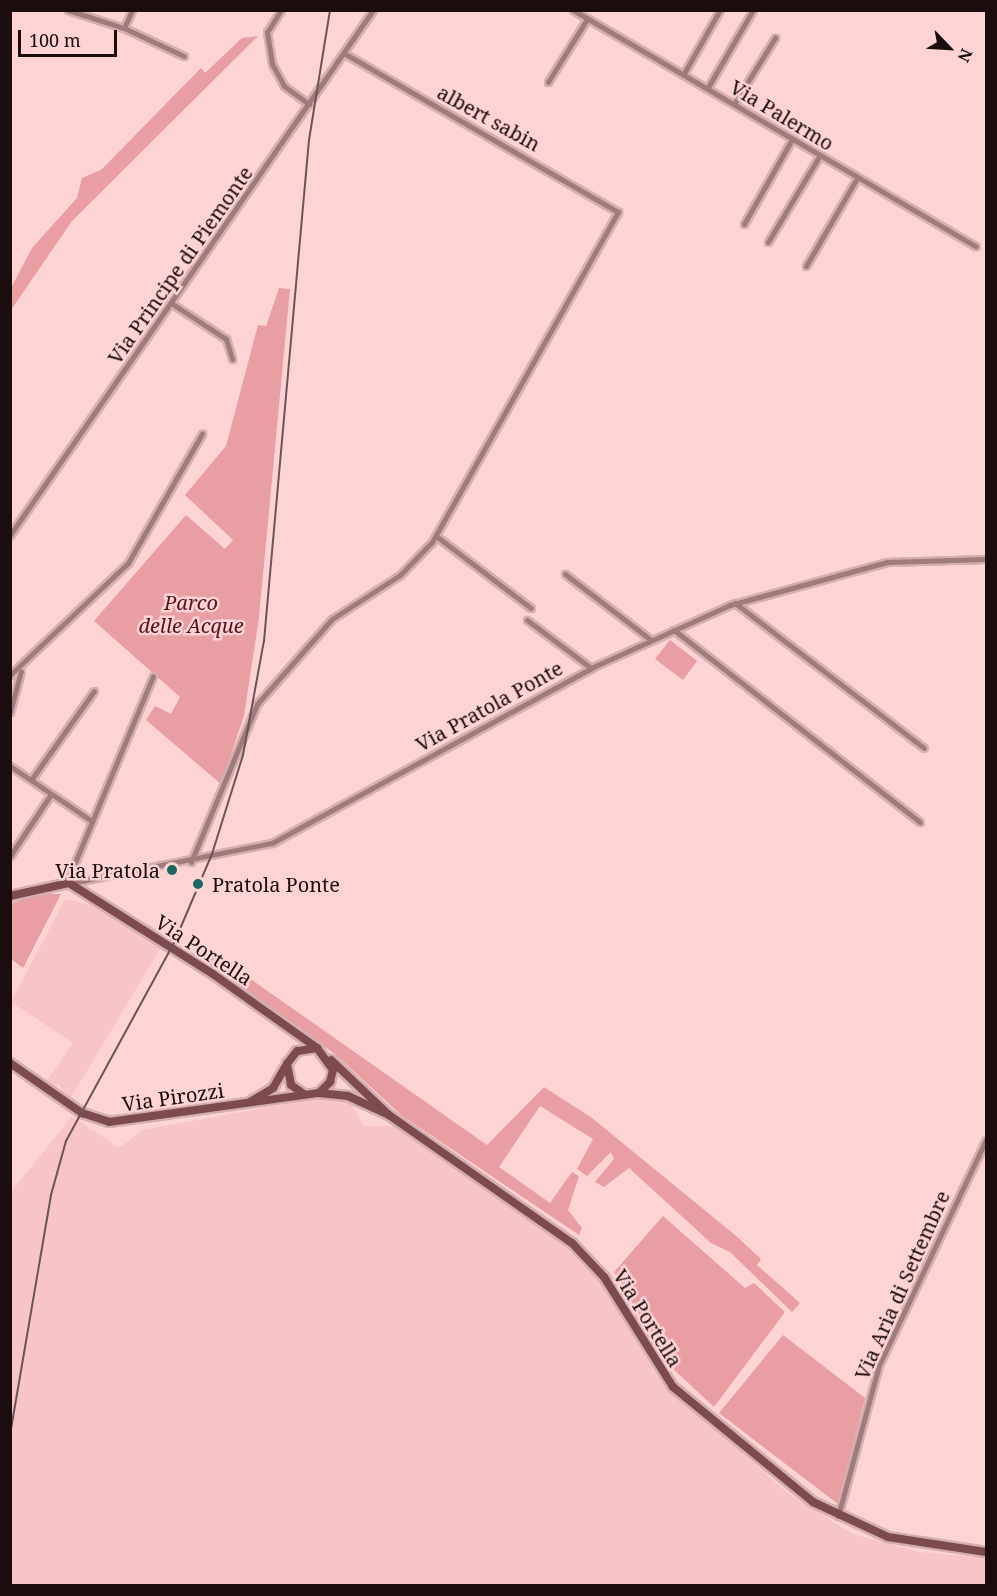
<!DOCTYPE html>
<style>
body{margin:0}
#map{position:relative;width:997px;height:1596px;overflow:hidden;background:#fed3d4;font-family:"Noto Serif",serif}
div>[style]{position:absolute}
.built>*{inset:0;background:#f8c5c7}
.green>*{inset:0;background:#e89ea2}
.roads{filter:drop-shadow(2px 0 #d5afb0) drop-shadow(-2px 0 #d5afb0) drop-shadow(0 2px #d5afb0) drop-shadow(0 -2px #d5afb0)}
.minor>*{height:5px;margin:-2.5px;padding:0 2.5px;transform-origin:2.5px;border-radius:2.5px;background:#9f7b7c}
.secondary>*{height:8px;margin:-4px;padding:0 4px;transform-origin:4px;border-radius:4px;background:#7d4b4f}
.rail>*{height:2px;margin:-1px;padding:0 1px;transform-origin:1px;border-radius:1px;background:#6c5354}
.dots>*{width:16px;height:16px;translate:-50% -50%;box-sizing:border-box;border:3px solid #fed3d4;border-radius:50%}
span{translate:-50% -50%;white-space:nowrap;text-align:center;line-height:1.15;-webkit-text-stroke:5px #fed3d4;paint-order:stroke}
.street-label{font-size:20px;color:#1b0d0e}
.park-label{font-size:20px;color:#59101e;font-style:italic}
.poi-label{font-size:20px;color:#1b0d0e}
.right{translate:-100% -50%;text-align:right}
.left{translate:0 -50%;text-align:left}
.frame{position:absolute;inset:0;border:12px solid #1b0d0e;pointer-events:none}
.north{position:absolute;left:919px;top:18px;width:60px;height:60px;-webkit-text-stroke:4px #fed3d4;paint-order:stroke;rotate:115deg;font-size:16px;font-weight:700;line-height:24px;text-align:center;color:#1b0d0e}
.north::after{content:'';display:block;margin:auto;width:21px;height:27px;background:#1b0d0e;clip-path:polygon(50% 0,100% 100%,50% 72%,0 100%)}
.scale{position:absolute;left:18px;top:30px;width:99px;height:27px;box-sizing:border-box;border:3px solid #1b0d0e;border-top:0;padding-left:8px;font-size:18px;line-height:21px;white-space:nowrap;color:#1b0d0e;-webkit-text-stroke:4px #fed3d4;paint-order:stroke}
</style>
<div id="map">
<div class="built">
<i style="clip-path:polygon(65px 899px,100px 907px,162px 946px,70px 1099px,58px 1084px,54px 1088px,46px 1082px,73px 1043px,11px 1002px)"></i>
<i style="clip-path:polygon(325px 1097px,350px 1103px,364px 1126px,393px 1126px,561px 1243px,603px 1285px,660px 1381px,789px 1494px,853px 1534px,919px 1552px,986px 1558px,986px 1586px,11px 1586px,11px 1192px,72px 1116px,119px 1148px,142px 1130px)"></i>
</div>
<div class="green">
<i style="clip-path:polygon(258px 36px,72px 221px,11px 310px,11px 288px,32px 248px,77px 198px,82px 178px,101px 170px,201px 68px,205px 73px,242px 38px)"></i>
<i style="clip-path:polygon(279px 288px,290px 289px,259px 617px,244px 716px,221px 784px,146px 720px,155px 706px,171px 714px,180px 697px,94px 621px,186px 515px,225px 549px,233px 540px,185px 495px,226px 446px,258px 325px,266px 326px)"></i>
<i style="clip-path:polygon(670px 640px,697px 661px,683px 680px,655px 659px)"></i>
<i style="clip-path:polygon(39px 894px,61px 894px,23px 968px,11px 959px,10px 904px)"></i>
<i style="clip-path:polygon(205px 947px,487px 1145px,544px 1087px,592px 1118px,735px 1235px,761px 1259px,757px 1265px,800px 1303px,792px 1312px,730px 1252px,711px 1243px,629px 1168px,604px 1187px,595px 1182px,614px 1159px,611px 1152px,587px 1176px,577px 1169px,593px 1139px,540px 1106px,499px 1167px,550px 1203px,572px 1172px,579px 1176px,568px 1210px,582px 1228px,579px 1235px,401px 1115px,335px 1054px,197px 957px)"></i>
<i style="clip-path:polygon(663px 1216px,745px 1288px,754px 1283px,785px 1312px,714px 1407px,669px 1365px,614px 1272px)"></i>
<i style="clip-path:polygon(783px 1335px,865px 1398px,838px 1504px,719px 1413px)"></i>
</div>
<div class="roads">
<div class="minor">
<i style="left:68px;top:10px;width:59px;rotate:17.8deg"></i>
<i style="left:124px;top:28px;width:66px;rotate:25deg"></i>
<i style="left:281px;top:10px;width:26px;rotate:122deg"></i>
<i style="left:267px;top:32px;width:32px;rotate:81deg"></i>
<i style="left:272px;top:64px;width:25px;rotate:61deg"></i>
<i style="left:284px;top:86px;width:31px;rotate:36deg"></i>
<i style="left:573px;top:10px;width:467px;rotate:30.4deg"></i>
<i style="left:124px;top:28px;width:20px;rotate:-66deg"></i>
<i style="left:683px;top:75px;width:75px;rotate:-60.4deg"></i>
<i style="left:548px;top:82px;width:74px;rotate:-58.2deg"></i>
<i style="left:707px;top:89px;width:91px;rotate:-59.8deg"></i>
<i style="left:734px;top:104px;width:78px;rotate:-58.2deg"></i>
<i style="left:744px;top:224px;width:98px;rotate:-60.5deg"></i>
<i style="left:768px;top:242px;width:101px;rotate:-59.1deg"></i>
<i style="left:806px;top:266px;width:102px;rotate:-59.9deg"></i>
<i style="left:171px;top:303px;width:66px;rotate:33.2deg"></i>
<i style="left:226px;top:339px;width:21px;rotate:73deg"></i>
<i style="left:10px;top:535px;width:638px;rotate:-55.34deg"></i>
<i style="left:436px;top:536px;width:119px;rotate:37.2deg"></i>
<i style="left:565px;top:574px;width:108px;rotate:37.5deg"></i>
<i style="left:735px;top:603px;width:238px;rotate:37.5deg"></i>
<i style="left:527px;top:620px;width:80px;rotate:36.9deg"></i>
<i style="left:674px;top:630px;width:312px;rotate:38deg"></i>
<i style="left:10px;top:675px;width:163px;rotate:-43.5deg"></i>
<i style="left:128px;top:563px;width:149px;rotate:-60.2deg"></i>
<i style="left:10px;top:712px;width:42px;rotate:-75deg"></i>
<i style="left:10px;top:766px;width:99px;rotate:33.9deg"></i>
<i style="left:31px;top:780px;width:109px;rotate:-54.7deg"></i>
<i style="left:10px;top:856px;width:74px;rotate:-56.5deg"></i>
<i style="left:191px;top:862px;width:171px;rotate:-67.3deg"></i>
<i style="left:257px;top:704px;width:113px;rotate:-48.6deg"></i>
<i style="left:332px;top:619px;width:81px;rotate:-32.9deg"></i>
<i style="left:400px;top:575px;width:46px;rotate:-45.9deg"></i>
<i style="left:432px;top:542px;width:379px;rotate:-60.6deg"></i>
<i style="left:618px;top:212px;width:317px;rotate:-149.9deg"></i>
<i style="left:71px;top:883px;width:205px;rotate:-11.3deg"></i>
<i style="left:272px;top:843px;width:364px;rotate:-28.7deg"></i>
<i style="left:591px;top:668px;width:153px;rotate:-24.4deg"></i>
<i style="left:730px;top:605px;width:163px;rotate:-15.3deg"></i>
<i style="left:887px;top:562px;width:99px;rotate:-1.7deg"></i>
<i style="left:66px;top:884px;width:225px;rotate:-67.3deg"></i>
<i style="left:838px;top:1516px;width:156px;rotate:-74.8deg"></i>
<i style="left:879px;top:1365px;width:249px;rotate:-64.6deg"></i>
</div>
<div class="secondary">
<i style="left:10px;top:896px;width:60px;rotate:-12.4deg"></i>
<i style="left:69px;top:883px;width:170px;rotate:32.3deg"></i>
<i style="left:213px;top:974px;width:128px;rotate:35.4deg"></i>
<i style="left:331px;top:1060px;width:80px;rotate:43.5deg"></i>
<i style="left:10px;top:1063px;width:88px;rotate:34.8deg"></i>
<i style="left:82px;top:1113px;width:28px;rotate:18deg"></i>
<i style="left:109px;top:1122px;width:212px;rotate:-7.9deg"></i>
<i style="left:319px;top:1093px;width:16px;rotate:-45deg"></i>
<i style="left:330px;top:1082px;width:12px;rotate:-76deg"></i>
<i style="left:333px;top:1070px;width:27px;rotate:-126deg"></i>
<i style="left:317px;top:1048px;width:20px;rotate:171deg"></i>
<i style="left:297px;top:1051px;width:16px;rotate:128deg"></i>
<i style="left:287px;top:1064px;width:21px;rotate:79deg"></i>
<i style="left:291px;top:1085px;width:16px;rotate:35deg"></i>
<i style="left:319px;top:1093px;width:29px;rotate:6deg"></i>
<i style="left:348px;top:1096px;width:45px;rotate:24.9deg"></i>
<i style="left:389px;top:1115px;width:223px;rotate:35deg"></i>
<i style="left:572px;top:1243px;width:47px;rotate:46.7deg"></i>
<i style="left:604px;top:1277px;width:130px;rotate:57.9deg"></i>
<i style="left:673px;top:1387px;width:181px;rotate:39.4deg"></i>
<i style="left:813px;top:1502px;width:83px;rotate:25deg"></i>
<i style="left:888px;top:1537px;width:99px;rotate:8.7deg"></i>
<i style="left:250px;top:1102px;width:27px;rotate:-31deg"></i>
<i style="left:273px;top:1088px;width:24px;rotate:-60deg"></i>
</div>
</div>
<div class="rail">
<i style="left:10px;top:1435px;width:243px;rotate:-80.3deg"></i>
<i style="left:51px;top:1195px;width:56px;rotate:-74.5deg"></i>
<i style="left:66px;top:1141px;width:226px;rotate:-61.4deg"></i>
<i style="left:174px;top:943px;width:97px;rotate:-66.9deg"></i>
<i style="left:212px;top:854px;width:104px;rotate:-72.6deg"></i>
<i style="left:243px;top:755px;width:116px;rotate:-79.6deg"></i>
<i style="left:264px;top:641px;width:503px;rotate:-84.87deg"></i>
<i style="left:309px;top:140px;width:132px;rotate:-80.8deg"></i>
</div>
<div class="dots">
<i style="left:172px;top:870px;background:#1a6662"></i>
<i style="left:198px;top:884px;background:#1a6662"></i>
</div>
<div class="street-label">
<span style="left:782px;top:115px;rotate:31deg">Via Palermo</span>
<span style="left:489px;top:118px;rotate:29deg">albert sabin</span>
<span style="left:180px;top:265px;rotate:-55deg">Via Principe di Piemonte</span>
<span style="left:489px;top:706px;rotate:-29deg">Via Pratola Ponte</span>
<span style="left:204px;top:950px;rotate:33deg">Via Portella</span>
<span style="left:173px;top:1097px;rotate:-8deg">Via Pirozzi</span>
<span style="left:902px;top:1285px;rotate:-66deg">Via Aria di Settembre</span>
<span style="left:648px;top:1318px;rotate:58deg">Via Portella</span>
</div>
<div class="park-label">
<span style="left:191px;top:614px">Parco<br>delle Acque</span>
</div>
<div class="poi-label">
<span class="right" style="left:160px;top:870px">Via Pratola</span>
<span class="left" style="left:212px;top:884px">Pratola Ponte</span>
</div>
<div class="frame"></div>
<div class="north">N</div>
<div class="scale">100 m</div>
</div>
